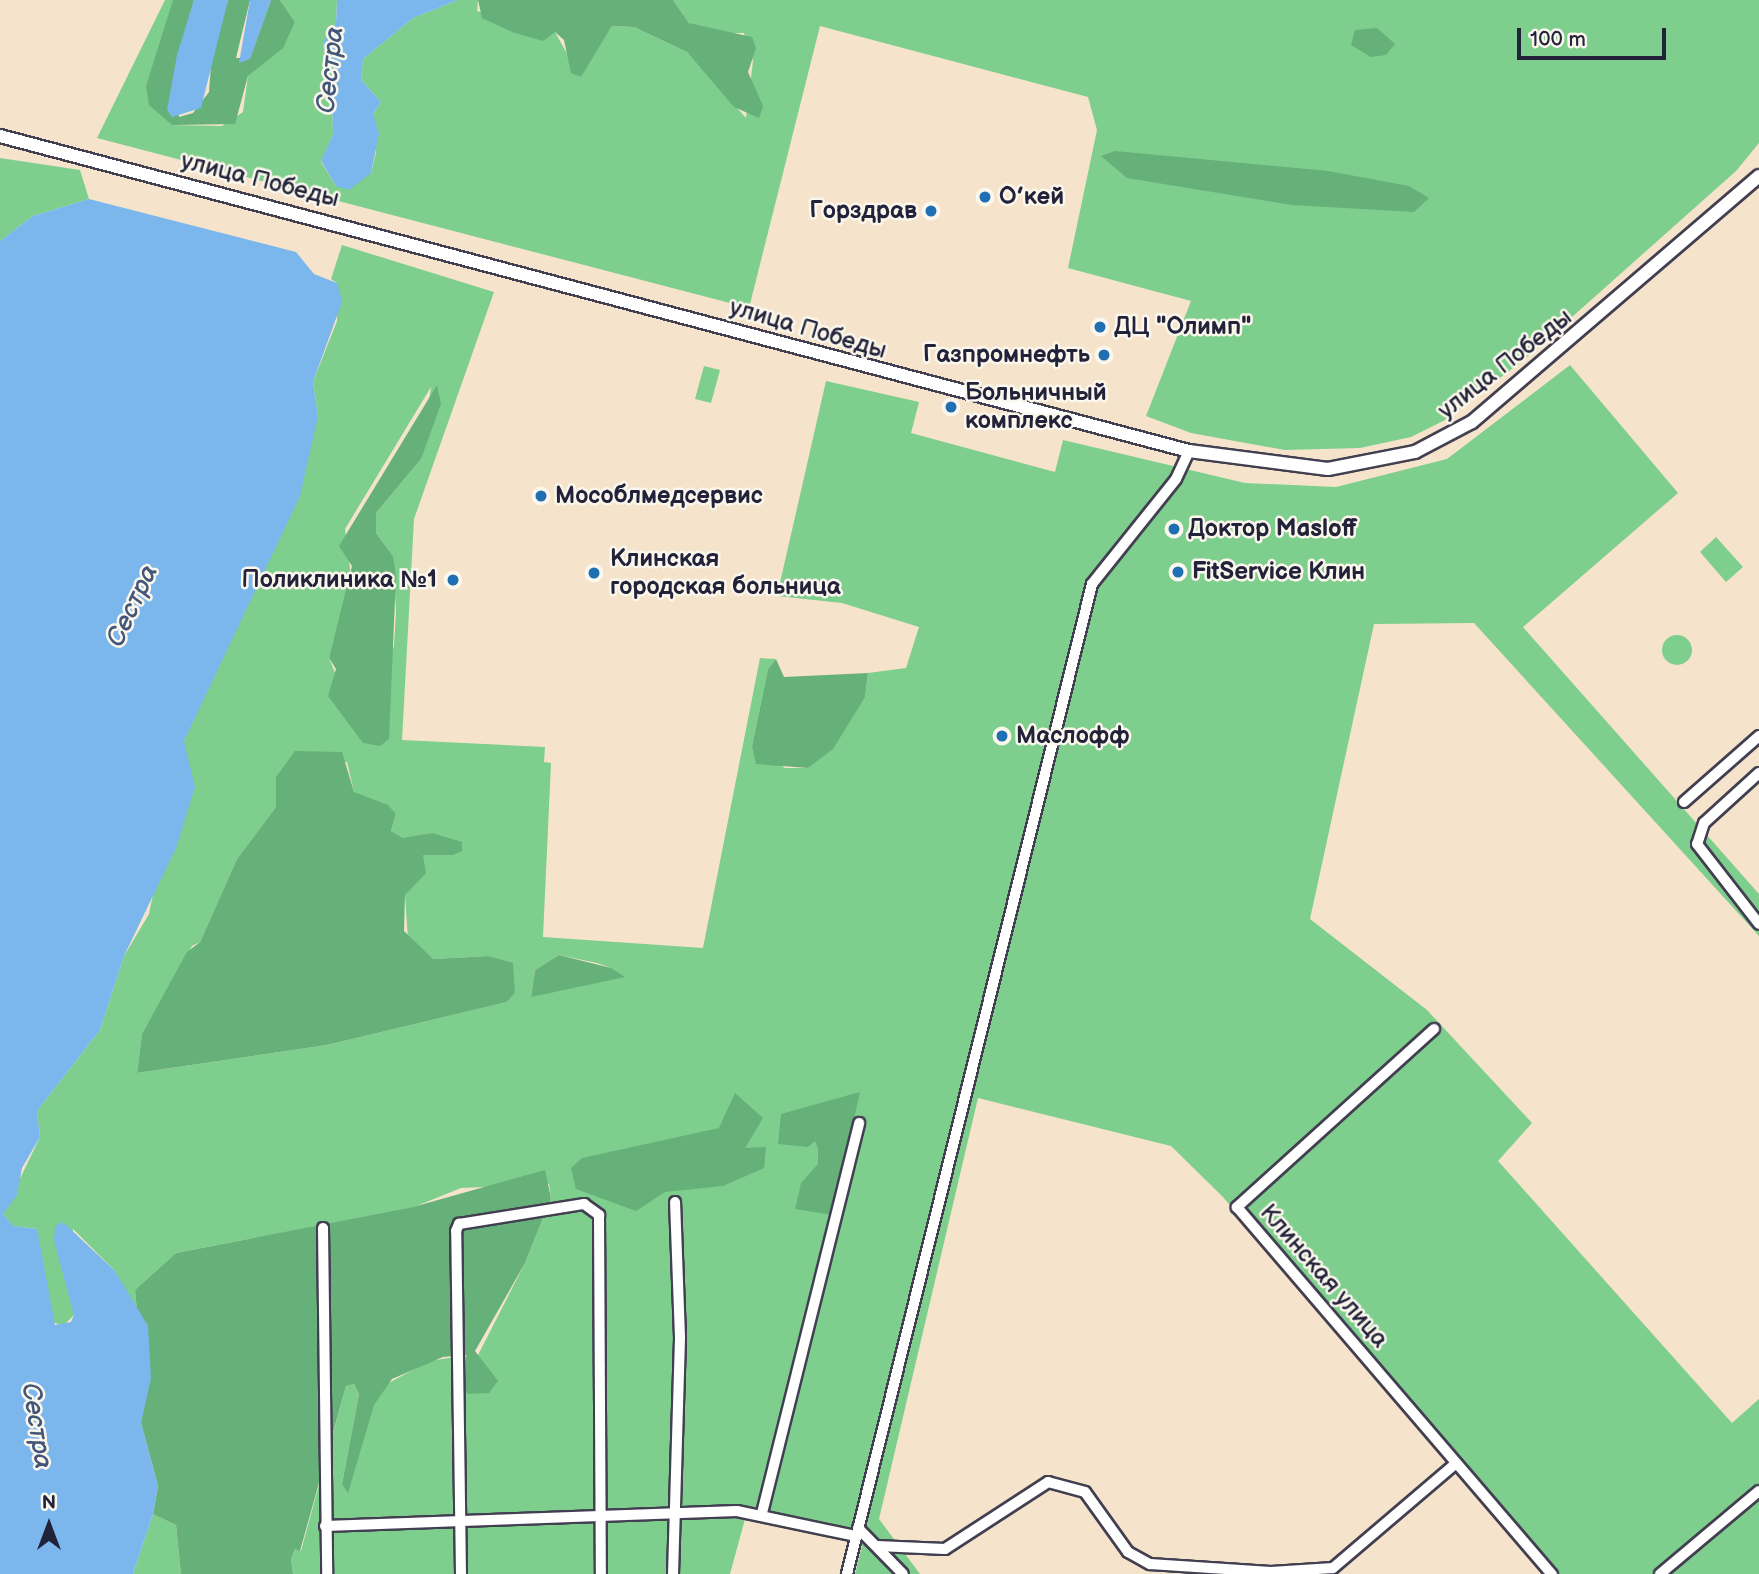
<!DOCTYPE html>
<meta charset="utf-8">
<style>
body{margin:0}
#map{position:relative;width:1759px;height:1574px;overflow:hidden;background:#f6e3cb;font-family:"Balsamiq Sans",sans-serif}
div>[style]{position:absolute}
.green>*{inset:0;background:#7ece8e}
.round{border-radius:50%}
.forest>*{inset:0;background:#66b179}
.water>*{inset:0;background:#7bb7ed}
.roads{filter:drop-shadow(2px 0 #423f51) drop-shadow(-2px 0 #423f51) drop-shadow(0 2px #423f51) drop-shadow(0 -2px #423f51)}
.minor>*{height:10px;margin:-5px;padding:0 5px;transform-origin:5px;border-radius:5px;background:#fff}
.tertiary>*{height:12px;margin:-6px;padding:0 6px;transform-origin:6px;border-radius:6px;background:#fff}
.dots>*{width:19px;height:19px;translate:-50% -50%;box-sizing:border-box;border:4px solid #fbf7ec;border-radius:50%}
span{translate:-50% -50%;white-space:nowrap;text-align:center;line-height:1.15;-webkit-text-stroke:5px #fbf7ec;paint-order:stroke}
.street-label{font-size:24px;color:#22223b}
.poi-label{font-size:24px;color:#22223b;font-weight:700}
.left{translate:0 -50%;text-align:left}
.right{translate:-100% -50%;text-align:right}
.water-label{font-size:26px;color:#415679;font-style:italic}
.north{position:absolute;left:14px;top:1490px;width:70px;height:70px;-webkit-text-stroke:5px #fbf7ec;paint-order:stroke;rotate:0deg;font-size:19px;font-weight:700;line-height:28px;text-align:center;color:#22223b}
.north::after{content:'';display:block;margin:auto;width:24px;height:32px;background:#22223b;clip-path:polygon(50% 0,100% 100%,50% 72%,0 100%)}
.scale{position:absolute;left:1517px;top:28px;width:149px;height:32px;box-sizing:border-box;border:4px solid #22223b;border-top:0;padding-left:9px;font-size:21px;line-height:24px;white-space:nowrap;color:#22223b;-webkit-text-stroke:5px #fbf7ec;paint-order:stroke}
</style>
<div id="map">
<div class="green">
<i style="clip-path:polygon(165px 0,173px 0,166px 37px,146px 86px,172px 125px,222px 126px,243px 112px,248px 76px,295px 22px,280px 0,337px 0,336px 23px,323px 44px,327px 61px,341px 76px,332px 91px,333px 135px,321px 162px,336px 186px,371px 173px,376px 152px,373px 114px,381px 102px,361px 80px,363px 59px,413px 18px,458px 0,478px 0,477px 11px,555px 32px,580px 77px,612px 26px,634px 27px,687px 52px,746px 118px,753px 61px,744px 33px,718px 33px,689px 23px,673px 0,1759px 0,1759px 143px,1736px 171px,1526px 358px,1445px 420px,1411px 437px,1360px 448px,1285px 450px,1191px 433px,1146px 416px,1191px 301px,1068px 268px,1097px 130px,1088px 97px,820px 26px,749px 308px,97px 138px)"></i>
<i style="clip-path:polygon(0 158px,80px 170px,89px 199px,33px 216px,0 241px)"></i>
<i style="clip-path:polygon(evenodd,342px 245px,494px 292px,414px 519px,402px 740px,545px 747px,544px 762px,551px 763px,543px 937px,703px 948px,760px 658px,776px 659px,768px 669px,752px 746px,785px 768px,808px 768px,865px 697px,868px 673px,906px 668px,919px 627px,842px 603px,777px 596px,826px 381px,919px 402px,911px 433px,1055px 472px,1063px 440px,1245px 483px,1336px 487px,1447px 459px,1570px 365px,1678px 493px,1523px 627px,1759px 894px,1759px 936px,1474px 623px,1374px 624px,1310px 919px,1427px 1010px,1532px 1123px,1498px 1161px,1732px 1423px,1759px 1399px,1759px 1574px,1542px 1574px,1223px 1197px,1171px 1146px,978px 1098px,879px 1519px,920px 1574px,855px 1574px,863px 1542px,858px 1528px,745px 1519px,730px 1574px,293px 1574px,291px 1559px,295px 1549px,301px 1551px,346px 1386px,354px 1384px,359px 1394px,342px 1484px,381px 1387px,430px 1361px,468px 1355px,458px 1383px,476px 1359px,525px 1263px,551px 1198px,549px 1184px,461px 1188px,414px 1207px,176px 1253px,135px 1290px,137px 1311px,115px 1271px,73px 1229px,74px 1315px,63px 1326px,50px 1321px,37px 1229px,13px 1226px,3px 1214px,40px 1137px,37px 1111px,100px 1030px,124px 956px,149px 914px,184px 741px,265px 562px,318px 416px,313px 382px,337px 321px,337px 283px,331px 279px,342px 245px,431px 387px,421px 459px,376px 513px,376px 533px,393px 556px,396px 612px,394px 646px,363px 742px,329px 658px,351px 576px,345px 529px,431px 387px,342px 245px,347px 762px,354px 792px,396px 814px,391px 831px,404px 839px,432px 833px,443px 854px,423px 855px,405px 895px,408px 940px,433px 959px,488px 956px,515px 993px,507px 1002px,327px 1045px,137px 1073px,142px 1034px,192px 946px,200px 942px,237px 859px,276px 807px,276px 777px,347px 762px,342px 245px,559px 955px,597px 963px,611px 968px,531px 997px,535px 970px,559px 955px)"></i>
<i style="clip-path:polygon(704px 366px,720px 370px,711px 403px,695px 399px)"></i>
<i style="clip-path:polygon(1716px 537px,1743px 567px,1726px 582px,1700px 552px)"></i>
<i class="round" style="left:1662px;top:635px;width:30px;height:30px"></i>
<i style="clip-path:polygon(153px 1514px,176px 1525px,181px 1574px,133px 1574px)"></i>
</div>
<div class="forest">
<i style="clip-path:polygon(173px 0,194px 0,174px 81px,179px 117px,193px 113px,209px 92px,212px 52px,228px 0,250px 0,236px 58px,250px 58px,271px 0,280px 0,295px 22px,283px 48px,248px 76px,235px 124px,172px 125px,149px 105px,146px 86px)"></i>
<i style="clip-path:polygon(478px 0,673px 0,689px 23px,752px 37px,756px 48px,748px 72px,763px 106px,759px 118px,734px 107px,687px 52px,634px 27px,612px 26px,581px 77px,571px 73px,564px 40px,555px 32px,543px 41px,512px 32px,482px 18px)"></i>
<i style="clip-path:polygon(1377px 28px,1395px 44px,1386px 55px,1371px 57px,1351px 45px,1355px 30px)"></i>
<i style="clip-path:polygon(1115px 151px,1328px 171px,1409px 186px,1429px 198px,1414px 212px,1292px 205px,1127px 178px,1101px 156px)"></i>
<i style="clip-path:polygon(437px 385px,441px 404px,421px 459px,376px 513px,376px 533px,393px 556px,396px 576px,389px 739px,380px 746px,363px 743px,328px 696px,336px 669px,329px 658px,352px 566px,339px 546px)"></i>
<i style="clip-path:polygon(776px 659px,784px 677px,868px 673px,865px 697px,833px 749px,808px 768px,756px 764px,752px 746px,768px 669px)"></i>
<i style="clip-path:polygon(295px 751px,342px 752px,354px 792px,388px 805px,396px 814px,391px 831px,403px 838px,432px 833px,462px 842px,462px 851px,453px 855px,423px 855px,426px 873px,405px 895px,404px 931px,433px 959px,488px 956px,513px 963px,515px 993px,507px 1002px,327px 1045px,137px 1073px,142px 1034px,187px 952px,200px 942px,237px 859px,276px 807px,276px 777px)"></i>
<i style="clip-path:polygon(559px 955px,611px 968px,625px 977px,531px 997px,535px 970px)"></i>
<i style="clip-path:polygon(860px 1092px,832px 1215px,795px 1209px,801px 1183px,818px 1164px,818px 1149px,815px 1141px,808px 1147px,778px 1144px,781px 1114px)"></i>
<i style="clip-path:polygon(735px 1093px,763px 1118px,745px 1148px,766px 1147px,764px 1168px,723px 1186px,665px 1192px,636px 1211px,576px 1189px,571px 1168px,582px 1158px,719px 1128px)"></i>
<i style="clip-path:polygon(545px 1170px,551px 1198px,525px 1263px,475px 1351px,498px 1381px,489px 1393px,468px 1394px,458px 1383px,467px 1355px,443px 1357px,392px 1379px,374px 1405px,348px 1493px,342px 1484px,359px 1394px,354px 1384px,346px 1386px,300px 1551px,295px 1549px,291px 1559px,293px 1574px,181px 1574px,176px 1525px,153px 1514px,158px 1486px,141px 1423px,148px 1326px,137px 1311px,135px 1290px,176px 1253px,413px 1207px)"></i>
</div>
<div class="water">
<i style="clip-path:polygon(194px 0,228px 0,201px 108px,172px 117px,167px 110px,177px 55px)"></i>
<i style="clip-path:polygon(250px 0,271px 0,250px 59px,239px 63px)"></i>
<i style="clip-path:polygon(337px 0,458px 0,413px 18px,363px 59px,361px 80px,381px 102px,373px 114px,379px 134px,371px 173px,349px 190px,336px 186px,321px 161px,333px 135px,332px 91px,341px 76px,327px 61px,323px 43px,336px 23px)"></i>
<i style="clip-path:polygon(89px 199px,296px 252px,314px 274px,337px 283px,342px 302px,313px 382px,318px 416px,300px 496px,184px 741px,195px 787px,176px 848px,124px 956px,100px 1030px,37px 1111px,40px 1137px,22px 1168px,17px 1195px,3px 1214px,13px 1226px,37px 1229px,55px 1325px,71px 1322px,74px 1315px,54px 1241px,55px 1226px,63px 1222px,115px 1271px,148px 1326px,151px 1378px,141px 1423px,158px 1486px,153px 1514px,133px 1574px,0 1574px,0 241px,33px 216px)"></i>
</div>
<div class="roads">
<div class="minor">
<i style="left:1759px;top:773px;width:74px;rotate:137.7deg"></i>
<i style="left:1704px;top:823px;width:22px;rotate:108deg"></i>
<i style="left:1697px;top:844px;width:101px;rotate:52.2deg"></i>
<i style="left:1684px;top:802px;width:100px;rotate:-41.3deg"></i>
<i style="left:1434px;top:1029px;width:266px;rotate:137.9deg"></i>
<i style="left:1237px;top:1207px;width:484px;rotate:49.4deg"></i>
<i style="left:323px;top:1228px;width:346px;rotate:89.3deg"></i>
<i style="left:762px;top:1513px;width:402px;rotate:-76deg"></i>
<i style="left:325px;top:1526px;width:412px;rotate:-2.1deg"></i>
<i style="left:737px;top:1511px;width:122px;rotate:11.9deg"></i>
<i style="left:858px;top:1528px;width:64px;rotate:45.6deg"></i>
<i style="left:877px;top:1546px;width:68px;rotate:2.5deg"></i>
<i style="left:945px;top:1549px;width:123px;rotate:-33deg"></i>
<i style="left:1048px;top:1482px;width:38px;rotate:15deg"></i>
<i style="left:1085px;top:1492px;width:74px;rotate:54.4deg"></i>
<i style="left:1128px;top:1552px;width:25px;rotate:29deg"></i>
<i style="left:1150px;top:1564px;width:121px;rotate:3.8deg"></i>
<i style="left:1271px;top:1572px;width:62px;rotate:-3.7deg"></i>
<i style="left:1333px;top:1568px;width:160px;rotate:-40.4deg"></i>
<i style="left:461px;top:1574px;width:343px;rotate:-90.8deg"></i>
<i style="left:456px;top:1231px;width:8px;rotate:-67deg"></i>
<i style="left:459px;top:1224px;width:127px;rotate:-9.1deg"></i>
<i style="left:584px;top:1204px;width:19px;rotate:36deg"></i>
<i style="left:599px;top:1215px;width:359px;rotate:89.7deg"></i>
<i style="left:673px;top:1574px;width:237px;rotate:-88.3deg"></i>
<i style="left:680px;top:1337px;width:135px;rotate:-92.1deg"></i>
<i style="left:847px;top:1574px;width:1020px;rotate:-76.1deg"></i>
<i style="left:1092px;top:584px;width:134px;rotate:-51.3deg"></i>
<i style="left:1176px;top:479px;width:31px;rotate:-65deg"></i>
<i style="left:1660px;top:1574px;width:129px;rotate:-40deg"></i>
</div>
<div class="tertiary">
<i style="left:0;top:136px;width:1230px;rotate:14.84deg"></i>
<i style="left:1189px;top:451px;width:140px;rotate:7.4deg"></i>
<i style="left:1328px;top:469px;width:89px;rotate:-11.1deg"></i>
<i style="left:1415px;top:452px;width:64px;rotate:-27.8deg"></i>
<i style="left:1472px;top:422px;width:378px;rotate:-40.6deg"></i>
</div>
</div>
<div class="dots">
<i style="left:985px;top:197px;background:#1f6fb2"></i>
<i style="left:931px;top:211px;background:#1f6fb2"></i>
<i style="left:1100px;top:327px;background:#1f6fb2"></i>
<i style="left:1104px;top:355px;background:#1f6fb2"></i>
<i style="left:951px;top:407px;background:#1f6fb2"></i>
<i style="left:541px;top:496px;background:#1f6fb2"></i>
<i style="left:1174px;top:529px;background:#1f6fb2"></i>
<i style="left:1178px;top:572px;background:#1f6fb2"></i>
<i style="left:594px;top:573px;background:#1f6fb2"></i>
<i style="left:453px;top:580px;background:#1f6fb2"></i>
<i style="left:1002px;top:736px;background:#1f6fb2"></i>
</div>
<div class="street-label">
<span style="left:260px;top:180px;rotate:14deg">улица Победы</span>
<span style="left:808px;top:329px;rotate:16deg">улица Победы</span>
<span style="left:1505px;top:364px;rotate:-38deg">улица Победы</span>
<span style="left:1324px;top:1276px;rotate:49deg">Клинская улица</span>
</div>
<div class="poi-label">
<span class="left" style="left:999px;top:197px">О’кей</span>
<span class="right" style="left:917px;top:211px">Горздрав</span>
<span class="left" style="left:1114px;top:327px">ДЦ "Олимп"</span>
<span class="right" style="left:1090px;top:355px">Газпромнефть</span>
<span class="left" style="left:965px;top:407px">Больничный<br>комплекс</span>
<span class="left" style="left:555px;top:496px">Мособлмедсервис</span>
<span class="left" style="left:1188px;top:529px">Доктор Masloff</span>
<span class="left" style="left:610px;top:573px">Клинская<br>городская больница</span>
<span class="left" style="left:1192px;top:572px">FitService Клин</span>
<span class="right" style="left:437px;top:580px">Поликлиника №1</span>
<span class="left" style="left:1016px;top:736px">Маслофф</span>
</div>
<div class="water-label">
<span style="left:331px;top:70px;rotate:-84deg">Сестра</span>
<span style="left:133px;top:606px;rotate:-65deg">Сестра</span>
<span style="left:36px;top:1426px;rotate:81deg">Сестра</span>
</div>
<div class="north">N</div>
<div class="scale">100 m</div>
</div>
